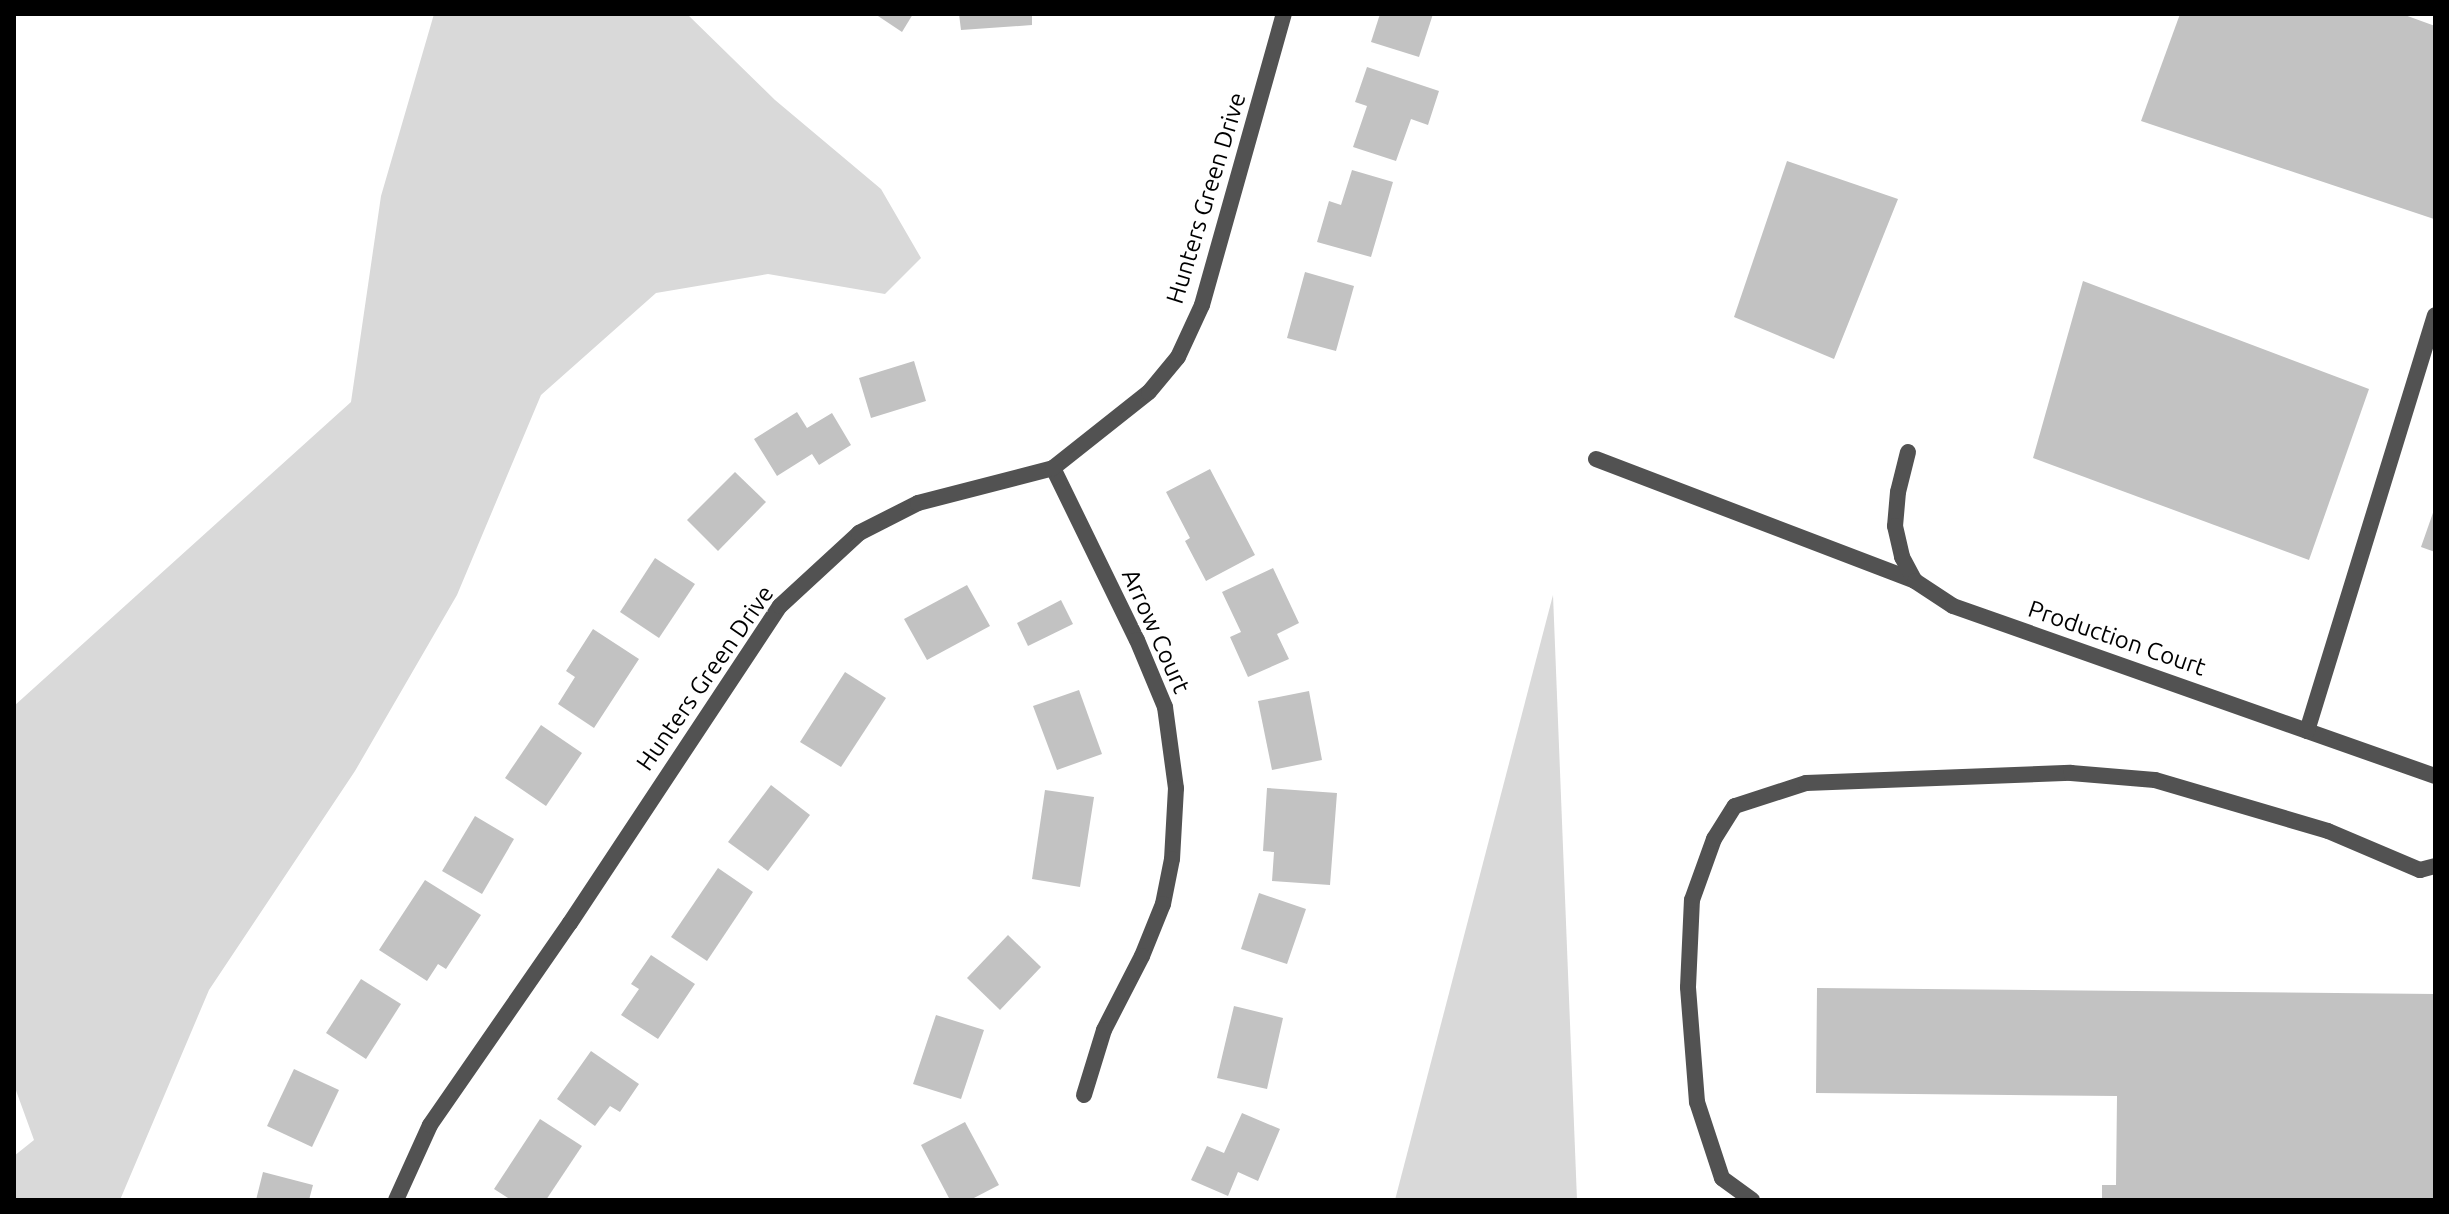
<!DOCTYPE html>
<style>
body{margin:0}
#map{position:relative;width:2449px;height:1214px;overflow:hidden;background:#fff;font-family:Ubuntu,sans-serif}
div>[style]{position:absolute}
.green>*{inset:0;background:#d9d9d9}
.building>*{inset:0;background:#c2c2c2}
.service>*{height:16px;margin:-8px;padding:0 8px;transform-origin:8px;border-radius:8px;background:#525252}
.minor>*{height:16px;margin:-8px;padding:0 8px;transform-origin:8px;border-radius:8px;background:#525252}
span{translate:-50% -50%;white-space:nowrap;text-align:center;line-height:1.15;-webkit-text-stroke:6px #fff;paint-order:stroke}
.street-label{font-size:24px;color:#000}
.frame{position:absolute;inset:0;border:16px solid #000;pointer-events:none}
</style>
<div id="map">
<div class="green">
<i style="clip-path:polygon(434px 14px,687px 14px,775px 100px,881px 189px,921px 258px,885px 294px,768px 274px,656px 293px,541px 395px,457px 595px,355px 771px,209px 990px,120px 1200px,14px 1200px,14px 1156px,34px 1140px,14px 1085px,14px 706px,351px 402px,381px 196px)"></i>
<i style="clip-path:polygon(1553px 595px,1577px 1200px,1395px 1200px)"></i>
</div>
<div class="building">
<i style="clip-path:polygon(875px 14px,913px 14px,902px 32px)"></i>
<i style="clip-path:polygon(959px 14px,1032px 14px,1032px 25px,961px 30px)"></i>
<i style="clip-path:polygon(1380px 14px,1433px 14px,1419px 57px,1371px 42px)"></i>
<i style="clip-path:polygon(2180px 14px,2402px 14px,2435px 26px,2434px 219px,2141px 121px)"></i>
<i style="clip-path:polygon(1367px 67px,1439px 91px,1428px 125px,1411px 119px,1396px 161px,1353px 147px,1367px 106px,1355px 102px)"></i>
<i style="clip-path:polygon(1787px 161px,1898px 199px,1834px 359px,1734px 317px)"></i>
<i style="clip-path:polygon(1352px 170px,1393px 182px,1371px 257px,1317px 242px,1329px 201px,1341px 205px)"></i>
<i style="clip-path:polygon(1305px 272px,1354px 286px,1336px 351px,1287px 338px)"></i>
<i style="clip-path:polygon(2083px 281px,2369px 389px,2309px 560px,2033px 458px)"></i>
<i style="clip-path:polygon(914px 361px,926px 401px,871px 418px,859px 378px)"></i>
<i style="clip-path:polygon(797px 412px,807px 428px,832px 413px,851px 445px,819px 465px,812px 454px,777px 476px,754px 439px)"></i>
<i style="clip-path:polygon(1210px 469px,1255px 555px,1206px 581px,1185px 541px,1190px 538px,1166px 492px)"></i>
<i style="clip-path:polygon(735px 472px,766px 502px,718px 551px,687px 520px)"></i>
<i style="clip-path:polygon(2435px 507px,2435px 552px,2421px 547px)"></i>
<i style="clip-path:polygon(655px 558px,695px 584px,659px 638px,620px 612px)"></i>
<i style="clip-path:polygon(1273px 568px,1299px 623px,1277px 634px,1289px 659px,1248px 677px,1230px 637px,1241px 632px,1222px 592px)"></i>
<i style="clip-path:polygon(967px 585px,990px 626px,927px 660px,904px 619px)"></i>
<i style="clip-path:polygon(1061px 600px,1073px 624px,1028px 646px,1017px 623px)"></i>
<i style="clip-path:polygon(593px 629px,639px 659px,594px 728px,558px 704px,575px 677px,566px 671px)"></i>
<i style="clip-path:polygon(845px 672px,886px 698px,841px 767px,800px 742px)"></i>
<i style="clip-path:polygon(1079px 690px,1102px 754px,1057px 770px,1033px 706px)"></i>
<i style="clip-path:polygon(1309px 691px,1322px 760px,1272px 770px,1258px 701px)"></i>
<i style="clip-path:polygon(541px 725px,582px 753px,546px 806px,505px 778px)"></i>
<i style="clip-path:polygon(771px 785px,810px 815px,768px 871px,728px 842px)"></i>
<i style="clip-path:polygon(1267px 788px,1337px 793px,1330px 885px,1272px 881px,1274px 852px,1263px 851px)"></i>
<i style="clip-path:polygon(1045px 790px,1094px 797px,1080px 887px,1032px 879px)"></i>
<i style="clip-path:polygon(475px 816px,514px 839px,482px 894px,442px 871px)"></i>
<i style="clip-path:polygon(718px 868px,753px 892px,707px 961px,671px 937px)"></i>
<i style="clip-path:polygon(425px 880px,481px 915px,446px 969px,438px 964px,427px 981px,379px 950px)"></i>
<i style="clip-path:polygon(1259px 893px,1306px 909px,1287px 964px,1241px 949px)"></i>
<i style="clip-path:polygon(1008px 935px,1041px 967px,1000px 1010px,967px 978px)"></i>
<i style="clip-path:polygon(651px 955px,695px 984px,658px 1039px,621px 1015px,639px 989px,631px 984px)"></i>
<i style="clip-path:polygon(361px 979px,401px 1004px,366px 1059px,326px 1033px)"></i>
<i style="clip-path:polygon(1817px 988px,2435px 994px,2435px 1200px,2102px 1200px,2102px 1185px,2116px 1185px,2117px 1096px,1816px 1093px)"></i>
<i style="clip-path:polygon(1234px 1006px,1283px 1018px,1267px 1089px,1217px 1078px)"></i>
<i style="clip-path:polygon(936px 1015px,984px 1030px,961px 1099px,913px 1084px)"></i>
<i style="clip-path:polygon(591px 1051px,639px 1084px,620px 1112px,610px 1106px,595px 1126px,557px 1099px)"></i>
<i style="clip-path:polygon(294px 1069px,339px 1090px,312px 1147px,267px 1126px)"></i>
<i style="clip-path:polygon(1242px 1113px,1280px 1129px,1258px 1181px,1238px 1172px,1228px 1196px,1191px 1180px,1207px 1146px,1224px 1153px)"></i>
<i style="clip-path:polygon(540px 1119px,582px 1146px,546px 1200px,511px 1200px,494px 1189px)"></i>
<i style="clip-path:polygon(965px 1122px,999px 1185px,970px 1200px,950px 1200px,921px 1145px)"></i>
<i style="clip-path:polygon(263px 1172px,313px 1185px,309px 1200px,256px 1200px)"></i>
</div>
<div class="service">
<i style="left:1596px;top:459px;width:342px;rotate:20.9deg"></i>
<i style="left:1752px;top:1200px;width:37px;rotate:-144deg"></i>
<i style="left:1722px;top:1178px;width:80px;rotate:-108.2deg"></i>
<i style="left:1697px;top:1102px;width:115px;rotate:-94.5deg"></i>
<i style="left:1688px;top:987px;width:87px;rotate:-87.4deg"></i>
<i style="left:1692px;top:900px;width:65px;rotate:-70.2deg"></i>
<i style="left:1714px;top:839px;width:39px;rotate:-58deg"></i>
<i style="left:1735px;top:806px;width:75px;rotate:-17.9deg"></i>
<i style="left:1806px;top:783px;width:265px;rotate:-2.2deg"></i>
<i style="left:2071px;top:773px;width:84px;rotate:4.8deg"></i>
<i style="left:2155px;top:780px;width:180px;rotate:16.4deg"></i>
<i style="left:2328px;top:831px;width:100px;rotate:23deg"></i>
<i style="left:2420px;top:870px;width:16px;rotate:-15deg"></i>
</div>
<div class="minor">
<i style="left:1908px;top:452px;width:41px;rotate:104deg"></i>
<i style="left:1898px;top:492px;width:34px;rotate:95deg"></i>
<i style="left:1895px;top:526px;width:32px;rotate:77deg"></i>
<i style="left:1902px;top:557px;width:27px;rotate:62deg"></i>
<i style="left:1915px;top:581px;width:45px;rotate:33.3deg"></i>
<i style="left:1953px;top:606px;width:511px;rotate:19.43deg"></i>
<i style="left:1053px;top:468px;width:191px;rotate:64deg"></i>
<i style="left:1137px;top:640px;width:73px;rotate:67.3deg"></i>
<i style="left:1165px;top:707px;width:82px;rotate:82.3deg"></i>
<i style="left:1176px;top:788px;width:71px;rotate:93.2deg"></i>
<i style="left:1172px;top:859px;width:46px;rotate:101.3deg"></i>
<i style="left:1163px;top:904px;width:56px;rotate:112deg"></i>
<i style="left:1142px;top:956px;width:83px;rotate:117.2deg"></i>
<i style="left:1104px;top:1030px;width:68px;rotate:107.1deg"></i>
<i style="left:2307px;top:731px;width:435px;rotate:-72.9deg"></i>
<i style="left:396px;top:1200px;width:82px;rotate:-65.6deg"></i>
<i style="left:430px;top:1125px;width:246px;rotate:-55.3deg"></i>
<i style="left:570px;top:923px;width:380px;rotate:-56.5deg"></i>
<i style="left:780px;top:606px;width:108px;rotate:-42.7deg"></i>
<i style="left:859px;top:533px;width:66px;rotate:-27deg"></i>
<i style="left:918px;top:503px;width:139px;rotate:-14.5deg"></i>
<i style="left:1053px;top:468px;width:122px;rotate:-38.4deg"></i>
<i style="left:1149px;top:392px;width:45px;rotate:-50.4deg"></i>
<i style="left:1178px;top:357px;width:57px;rotate:-65.2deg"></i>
<i style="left:1202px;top:305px;width:302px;rotate:-74.3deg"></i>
</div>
<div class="street-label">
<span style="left:1206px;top:198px;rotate:-73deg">Hunters Green Drive</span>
<span style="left:1156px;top:631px;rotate:66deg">Arrow Court</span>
<span style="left:2117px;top:638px;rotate:19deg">Production Court</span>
<span style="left:705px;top:678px;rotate:-55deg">Hunters Green Drive</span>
</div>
<div class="frame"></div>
</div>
